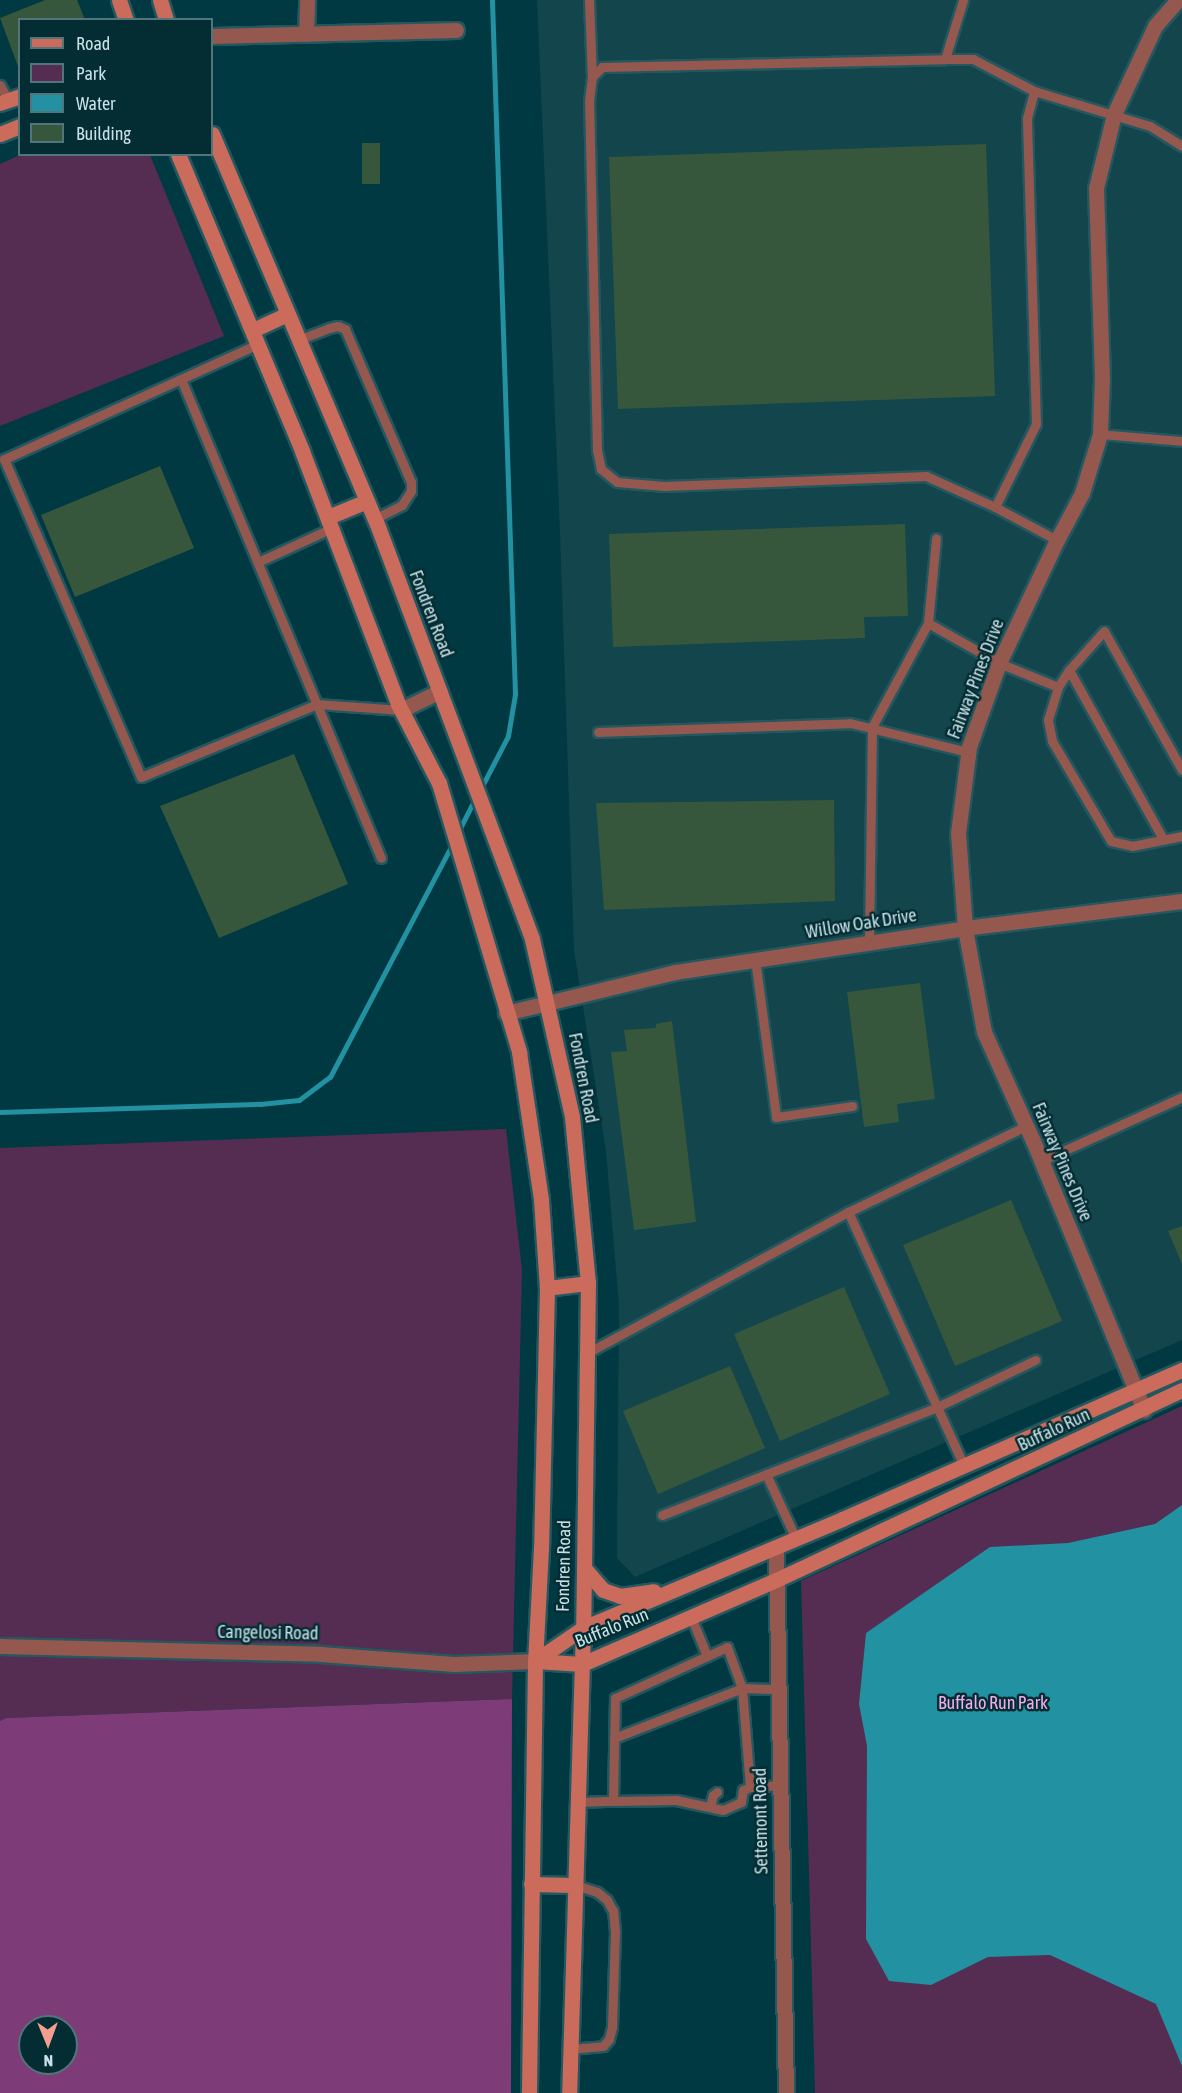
<!DOCTYPE html>
<style>
body{margin:0}
#map{position:relative;width:1182px;height:2093px;overflow:hidden;background:#003941;font-family:"Asap Condensed",sans-serif}
div>[style]{position:absolute}
.built>*{inset:0;background:#13454c}
.green>*{inset:0;background:#552c52}
.forest>*{inset:0;background:#7d3c78}
.water>*{inset:0;background:#2291a2}
.stream>*{height:5px;margin:-2.5px;padding:0 2.5px;transform-origin:2.5px;border-radius:2.5px;background:#2291a2}
.building>*{inset:0;background:#37573d}
.roads{filter:drop-shadow(2px 0 #24575f) drop-shadow(-2px 0 #24575f) drop-shadow(0 2px #24575f) drop-shadow(0 -2px #24575f)}
.lane>*{height:9px;margin:-4.5px;padding:0 4.5px;transform-origin:4.5px;border-radius:4.5px;background:#94584e}
.street>*{height:15px;margin:-7.5px;padding:0 7.5px;transform-origin:7.5px;border-radius:7.5px;background:#94584e}
.secondary>*{height:15px;margin:-7.5px;padding:0 7.5px;transform-origin:7.5px;border-radius:7.5px;background:#ca6b5c}
span{translate:-50% -50%;white-space:nowrap;text-align:center;line-height:1.15;-webkit-text-stroke:5px #032d33;paint-order:stroke}
.street-label{font-size:18px;color:#c8e1e6}
.park-label{font-size:18px;color:#f5acee}
.legend{position:absolute;left:18px;top:18px;width:195px;height:138px;box-sizing:border-box;background:#032d33;border:2px solid #52757b;margin:0;padding:8px 10px;list-style:none;font-size:18px;color:#c8e1e6}
.legend li{display:flex;align-items:center;gap:12px;height:30px}
.legend b{width:30px;border:2px solid #52757b}
.north{position:absolute;left:18px;top:2015px;width:60px;height:60px;box-sizing:border-box;background:#032d33;border:2px solid #52757b;border-radius:50%;rotate:179deg;font-size:16px;font-weight:700;line-height:24px;text-align:center;color:#c8e1e6}
.north::after{content:'';display:block;margin:auto;width:21px;height:27px;background:#f59d8e;clip-path:polygon(50% 0,100% 100%,50% 72%,0 100%)}
</style>
<div id="map">
<div class="built">
<i style="clip-path:polygon(537px 0,1182px 0,1182px 1340px,635px 1577px,617px 1558px,619px 1306px,606px 1151px,574px 950px,560px 532px)"></i>
</div>
<div class="green">
<i style="clip-path:polygon(20px 155px,150px 155px,224px 336px,0 426px,0 164px)"></i>
<i style="clip-path:polygon(506px 1129px,522px 1270px,512px 1699px,6px 1718px,0 1721px,0 1148px)"></i>
<i style="clip-path:polygon(1182px 1406px,1182px 2093px,815px 2093px,801px 1581px)"></i>
</div>
<div class="forest">
<i style="clip-path:polygon(evenodd,512px 1699px,511px 2093px,0 2093px,0 1721px,6px 1718px,512px 1699px,30px 2027px,66px 2027px,66px 2063px,30px 2063px,30px 2027px)"></i>
</div>
<div class="water">
<i style="clip-path:polygon(1182px 1505px,1182px 2066px,1156px 2004px,1050px 1955px,988px 1957px,931px 1985px,889px 1981px,866px 1939px,867px 1746px,859px 1704px,866px 1633px,990px 1547px,1068px 1543px,1155px 1524px)"></i>
</div>
<div class="stream">
<i style="left:480px;top:790px;width:61px;rotate:-62.6deg"></i>
<i style="left:508px;top:736px;width:43px;rotate:-80.5deg"></i>
<i style="left:515px;top:694px;width:694px;rotate:-91.9deg"></i>
<i style="left:458px;top:832px;width:38px;rotate:-63deg"></i>
<i style="left:0;top:1112px;width:260px;rotate:-1.8deg"></i>
<i style="left:260px;top:1104px;width:39px;rotate:-6deg"></i>
<i style="left:299px;top:1100px;width:39px;rotate:-37deg"></i>
<i style="left:330px;top:1077px;width:267px;rotate:-62.3deg"></i>
</div>
<div class="building">
<i style="clip-path:polygon(45px 0,77px 0,85px 20px,20px 20px,19px 69px,0 18px)"></i>
<i style="clip-path:polygon(362px 143px,380px 143px,380px 184px,362px 184px)"></i>
<i style="clip-path:polygon(986px 144px,995px 396px,618px 409px,609px 157px)"></i>
<i style="clip-path:polygon(160px 466px,194px 548px,75px 597px,41px 515px)"></i>
<i style="clip-path:polygon(905px 524px,908px 616px,864px 617px,865px 638px,613px 647px,609px 534px)"></i>
<i style="clip-path:polygon(294px 754px,348px 884px,219px 938px,160px 806px)"></i>
<i style="clip-path:polygon(834px 800px,835px 901px,604px 910px,596px 803px)"></i>
<i style="clip-path:polygon(920px 983px,935px 1099px,897px 1104px,899px 1122px,864px 1127px,847px 992px)"></i>
<i style="clip-path:polygon(672px 1021px,696px 1222px,634px 1230px,611px 1052px,627px 1051px,624px 1030px,656px 1028px,656px 1024px)"></i>
<i style="clip-path:polygon(1011px 1200px,1062px 1321px,955px 1366px,903px 1245px)"></i>
<i style="clip-path:polygon(1182px 1226px,1182px 1264px,1168px 1231px)"></i>
<i style="clip-path:polygon(844px 1287px,890px 1394px,780px 1441px,734px 1334px)"></i>
<i style="clip-path:polygon(730px 1366px,765px 1448px,658px 1494px,623px 1411px)"></i>
</div>
<div class="roads">
<div class="lane">
<i style="left:589px;top:0;width:77px;rotate:87.8deg"></i>
<i style="left:945px;top:59px;width:62px;rotate:-73deg"></i>
<i style="left:0;top:85px;width:17px;rotate:62deg"></i>
<i style="left:298px;top:340px;width:33px;rotate:-21deg"></i>
<i style="left:329px;top:328px;width:9px;rotate:-13deg"></i>
<i style="left:338px;top:326px;width:8px;rotate:23deg"></i>
<i style="left:345px;top:329px;width:167px;rotate:66.7deg"></i>
<i style="left:411px;top:482px;width:9px;rotate:90deg"></i>
<i style="left:411px;top:491px;width:17px;rotate:123deg"></i>
<i style="left:402px;top:505px;width:31px;rotate:153deg"></i>
<i style="left:258px;top:344px;width:279px;rotate:155.6deg"></i>
<i style="left:4px;top:459px;width:346px;rotate:66.7deg"></i>
<i style="left:141px;top:777px;width:191px;rotate:-22.5deg"></i>
<i style="left:317px;top:704px;width:84px;rotate:4.1deg"></i>
<i style="left:181px;top:379px;width:519px;rotate:67.34deg"></i>
<i style="left:1100px;top:434px;width:82px;rotate:4.9deg"></i>
<i style="left:995px;top:507px;width:76px;rotate:-155.8deg"></i>
<i style="left:926px;top:476px;width:262px;rotate:177.8deg"></i>
<i style="left:664px;top:486px;width:47px;rotate:-175.1deg"></i>
<i style="left:617px;top:482px;width:21px;rotate:-141deg"></i>
<i style="left:601px;top:469px;width:19px;rotate:-102deg"></i>
<i style="left:597px;top:450px;width:349px;rotate:-91.3deg"></i>
<i style="left:589px;top:101px;width:24px;rotate:-83deg"></i>
<i style="left:592px;top:77px;width:14px;rotate:-45deg"></i>
<i style="left:602px;top:67px;width:343px;rotate:-1.3deg"></i>
<i style="left:945px;top:59px;width:28px"></i>
<i style="left:973px;top:59px;width:69px;rotate:27.7deg"></i>
<i style="left:1057px;top:540px;width:70px;rotate:-152deg"></i>
<i style="left:995px;top:507px;width:93px;rotate:-63.7deg"></i>
<i style="left:1036px;top:424px;width:306px;rotate:-91.7deg"></i>
<i style="left:1027px;top:118px;width:28px;rotate:-75deg"></i>
<i style="left:1034px;top:91px;width:121px;rotate:16.8deg"></i>
<i style="left:1150px;top:126px;width:38px;rotate:32deg"></i>
<i style="left:258px;top:562px;width:81px;rotate:-24.7deg"></i>
<i style="left:928px;top:623px;width:81px;rotate:29.4deg"></i>
<i style="left:999px;top:663px;width:64px;rotate:22.1deg"></i>
<i style="left:1069px;top:670px;width:193px;rotate:60.9deg"></i>
<i style="left:598px;top:732px;width:252px;rotate:-2deg"></i>
<i style="left:850px;top:723px;width:122px;rotate:13.8deg"></i>
<i style="left:1182px;top:770px;width:159px;rotate:-119.3deg"></i>
<i style="left:1104px;top:631px;width:52px;rotate:131.9deg"></i>
<i style="left:1069px;top:670px;width:20px;rotate:123deg"></i>
<i style="left:1058px;top:687px;width:34px;rotate:107deg"></i>
<i style="left:1048px;top:720px;width:21px;rotate:79deg"></i>
<i style="left:1052px;top:741px;width:116px;rotate:59.5deg"></i>
<i style="left:1111px;top:841px;width:22px;rotate:13deg"></i>
<i style="left:1132px;top:846px;width:51px;rotate:-11.3deg"></i>
<i style="left:869px;top:942px;width:215px;rotate:-89.2deg"></i>
<i style="left:872px;top:727px;width:118px;rotate:-61.7deg"></i>
<i style="left:928px;top:623px;width:85px;rotate:-84.6deg"></i>
<i style="left:755px;top:959px;width:159px;rotate:82.4deg"></i>
<i style="left:776px;top:1117px;width:77px;rotate:-8.2deg"></i>
<i style="left:1041px;top:1161px;width:155px;rotate:-24.4deg"></i>
<i style="left:587px;top:1353px;width:297px;rotate:-28.4deg"></i>
<i style="left:964px;top:1466px;width:279px;rotate:-114.5deg"></i>
<i style="left:848px;top:1212px;width:198px;rotate:-25.8deg"></i>
<i style="left:766px;top:1474px;width:72px;rotate:65.2deg"></i>
<i style="left:662px;top:1515px;width:295px;rotate:-21.4deg"></i>
<i style="left:937px;top:1407px;width:109px;rotate:-25.6deg"></i>
<i style="left:707px;top:1656px;width:22px;rotate:-24deg"></i>
<i style="left:727px;top:1647px;width:44px;rotate:69.9deg"></i>
<i style="left:742px;top:1688px;width:37px;rotate:2deg"></i>
<i style="left:614px;top:1738px;width:137px;rotate:-21.3deg"></i>
<i style="left:742px;top:1688px;width:99px;rotate:85.4deg"></i>
<i style="left:750px;top:1787px;width:30px;rotate:-4deg"></i>
<i style="left:613px;top:1801px;width:63px;rotate:-0.9deg"></i>
<i style="left:676px;top:1800px;width:48px;rotate:12deg"></i>
<i style="left:723px;top:1810px;width:20px;rotate:-24deg"></i>
<i style="left:741px;top:1802px;width:12px;rotate:-81deg"></i>
<i style="left:743px;top:1790px;width:8px;rotate:-23deg"></i>
<i style="left:577px;top:1802px;width:36px;rotate:-2deg"></i>
<i style="left:613px;top:1801px;width:103px;rotate:-88.9deg"></i>
<i style="left:615px;top:1698px;width:101px;rotate:-24.5deg"></i>
<i style="left:707px;top:1656px;width:42px;rotate:-112.3deg"></i>
<i style="left:710px;top:1807px;width:12px;rotate:-76deg"></i>
<i style="left:713px;top:1795px;width:5px;rotate:-37deg"></i>
<i style="left:570px;top:2049px;width:33px;rotate:-5deg"></i>
<i style="left:603px;top:2046px;width:9px;rotate:-49deg"></i>
<i style="left:609px;top:2039px;width:12px;rotate:-76deg"></i>
<i style="left:612px;top:2027px;width:95px;rotate:-88.2deg"></i>
<i style="left:615px;top:1932px;width:21px;rotate:-95deg"></i>
<i style="left:613px;top:1911px;width:13px;rotate:-119deg"></i>
<i style="left:607px;top:1900px;width:13px;rotate:-141deg"></i>
<i style="left:597px;top:1892px;width:23px;rotate:-162deg"></i>
</div>
<div class="street">
<i style="left:306px;top:34px;width:34px;rotate:-88deg"></i>
<i style="left:212px;top:36px;width:244px;rotate:-1.4deg"></i>
<i style="left:401px;top:710px;width:43px;rotate:-26deg"></i>
<i style="left:506px;top:1013px;width:174px;rotate:-13.6deg"></i>
<i style="left:675px;top:972px;width:293px;rotate:-8.6deg"></i>
<i style="left:965px;top:928px;width:219px;rotate:-7.1deg"></i>
<i style="left:1144px;top:1410px;width:291px;rotate:-112.4deg"></i>
<i style="left:1033px;top:1141px;width:120px;rotate:-114.2deg"></i>
<i style="left:984px;top:1032px;width:106px;rotate:-100.4deg"></i>
<i style="left:965px;top:928px;width:95px;rotate:-94.2deg"></i>
<i style="left:958px;top:833px;width:87px;rotate:-82.7deg"></i>
<i style="left:969px;top:747px;width:89px;rotate:-70.3deg"></i>
<i style="left:999px;top:663px;width:136px;rotate:-64.8deg"></i>
<i style="left:1057px;top:540px;width:53px;rotate:-62deg"></i>
<i style="left:1082px;top:493px;width:62px;rotate:-73deg"></i>
<i style="left:1100px;top:434px;width:56px;rotate:-88deg"></i>
<i style="left:1102px;top:378px;width:190px;rotate:-91.8deg"></i>
<i style="left:1096px;top:188px;width:76px;rotate:-76.3deg"></i>
<i style="left:1114px;top:114px;width:97px;rotate:-65deg"></i>
<i style="left:1155px;top:26px;width:35px;rotate:-49deg"></i>
<i style="left:776px;top:1548px;width:545px;rotate:88.95deg"></i>
<i style="left:0;top:1646px;width:320px;rotate:1.4deg"></i>
<i style="left:320px;top:1654px;width:134px;rotate:4.3deg"></i>
<i style="left:454px;top:1664px;width:81px;rotate:-2.1deg"></i>
</div>
<div class="secondary">
<i style="left:119px;top:0;width:21px;rotate:71deg"></i>
<i style="left:160px;top:0;width:21px;rotate:73deg"></i>
<i style="left:0;top:103px;width:21px;rotate:-19deg"></i>
<i style="left:0;top:134px;width:22px;rotate:-22deg"></i>
<i style="left:212px;top:134px;width:423px;rotate:67.1deg"></i>
<i style="left:377px;top:524px;width:443px;rotate:69.5deg"></i>
<i style="left:532px;top:939px;width:182px;rotate:77.3deg"></i>
<i style="left:572px;top:1117px;width:167px;rotate:84.5deg"></i>
<i style="left:588px;top:1283px;width:345px;rotate:90.8deg"></i>
<i style="left:583px;top:1628px;width:465px;rotate:91.7deg"></i>
<i style="left:178px;top:154px;width:322px;rotate:67.3deg"></i>
<i style="left:302px;top:451px;width:271px;rotate:69.2deg"></i>
<i style="left:398px;top:704px;width:89px;rotate:62.6deg"></i>
<i style="left:439px;top:783px;width:281px;rotate:73.4deg"></i>
<i style="left:519px;top:1052px;width:150px;rotate:81.5deg"></i>
<i style="left:541px;top:1200px;width:88px;rotate:86.1deg"></i>
<i style="left:547px;top:1288px;width:260px;rotate:91.3deg"></i>
<i style="left:541px;top:1548px;width:113px;rotate:93deg"></i>
<i style="left:535px;top:1661px;width:432px;rotate:90.8deg"></i>
<i style="left:253px;top:330px;width:38px;rotate:-25deg"></i>
<i style="left:328px;top:517px;width:42px;rotate:-22.3deg"></i>
<i style="left:547px;top:1288px;width:41px;rotate:-7deg"></i>
<i style="left:584px;top:1568px;width:29px;rotate:49deg"></i>
<i style="left:603px;top:1590px;width:18px;rotate:19deg"></i>
<i style="left:620px;top:1596px;width:34px;rotate:-8deg"></i>
<i style="left:535px;top:1661px;width:58px;rotate:-34.5deg"></i>
<i style="left:583px;top:1628px;width:281px;rotate:-22.8deg"></i>
<i style="left:842px;top:1519px;width:371px;rotate:-23.7deg"></i>
<i style="left:535px;top:1661px;width:47px;rotate:3.7deg"></i>
<i style="left:582px;top:1664px;width:211px;rotate:-23.4deg"></i>
<i style="left:776px;top:1580px;width:448px;rotate:-25.1deg"></i>
<i style="left:531px;top:1884px;width:44px;rotate:1.3deg"></i>
</div>
</div>
<div class="street-label">
<span style="left:431px;top:614px;rotate:69deg">Fondren Road</span>
<span style="left:976px;top:679px;rotate:-69deg">Fairway Pines Drive</span>
<span style="left:861px;top:924px;rotate:-9deg">Willow Oak Drive</span>
<span style="left:583px;top:1078px;rotate:79deg">Fondren Road</span>
<span style="left:1062px;top:1162px;rotate:67deg">Fairway Pines Drive</span>
<span style="left:1054px;top:1430px;rotate:-25deg">Buffalo Run</span>
<span style="left:564px;top:1566px;rotate:-89deg">Fondren Road</span>
<span style="left:612px;top:1628px;rotate:-22deg">Buffalo Run</span>
<span style="left:268px;top:1633px;rotate:1deg">Cangelosi Road</span>
<span style="left:761px;top:1821px;rotate:-91deg">Settemont Road</span>
</div>
<div class="park-label">
<span style="left:993px;top:1703px">Buffalo Run Park</span>
</div>
<ul class="legend">
<li><b style="height:8px;background:#ca6b5c"></b>Road</li>
<li><b style="height:16px;background:#552c52"></b>Park</li>
<li><b style="height:16px;background:#2291a2"></b>Water</li>
<li><b style="height:16px;background:#37573d"></b>Building</li>
</ul>
<div class="north">N</div>
</div>
